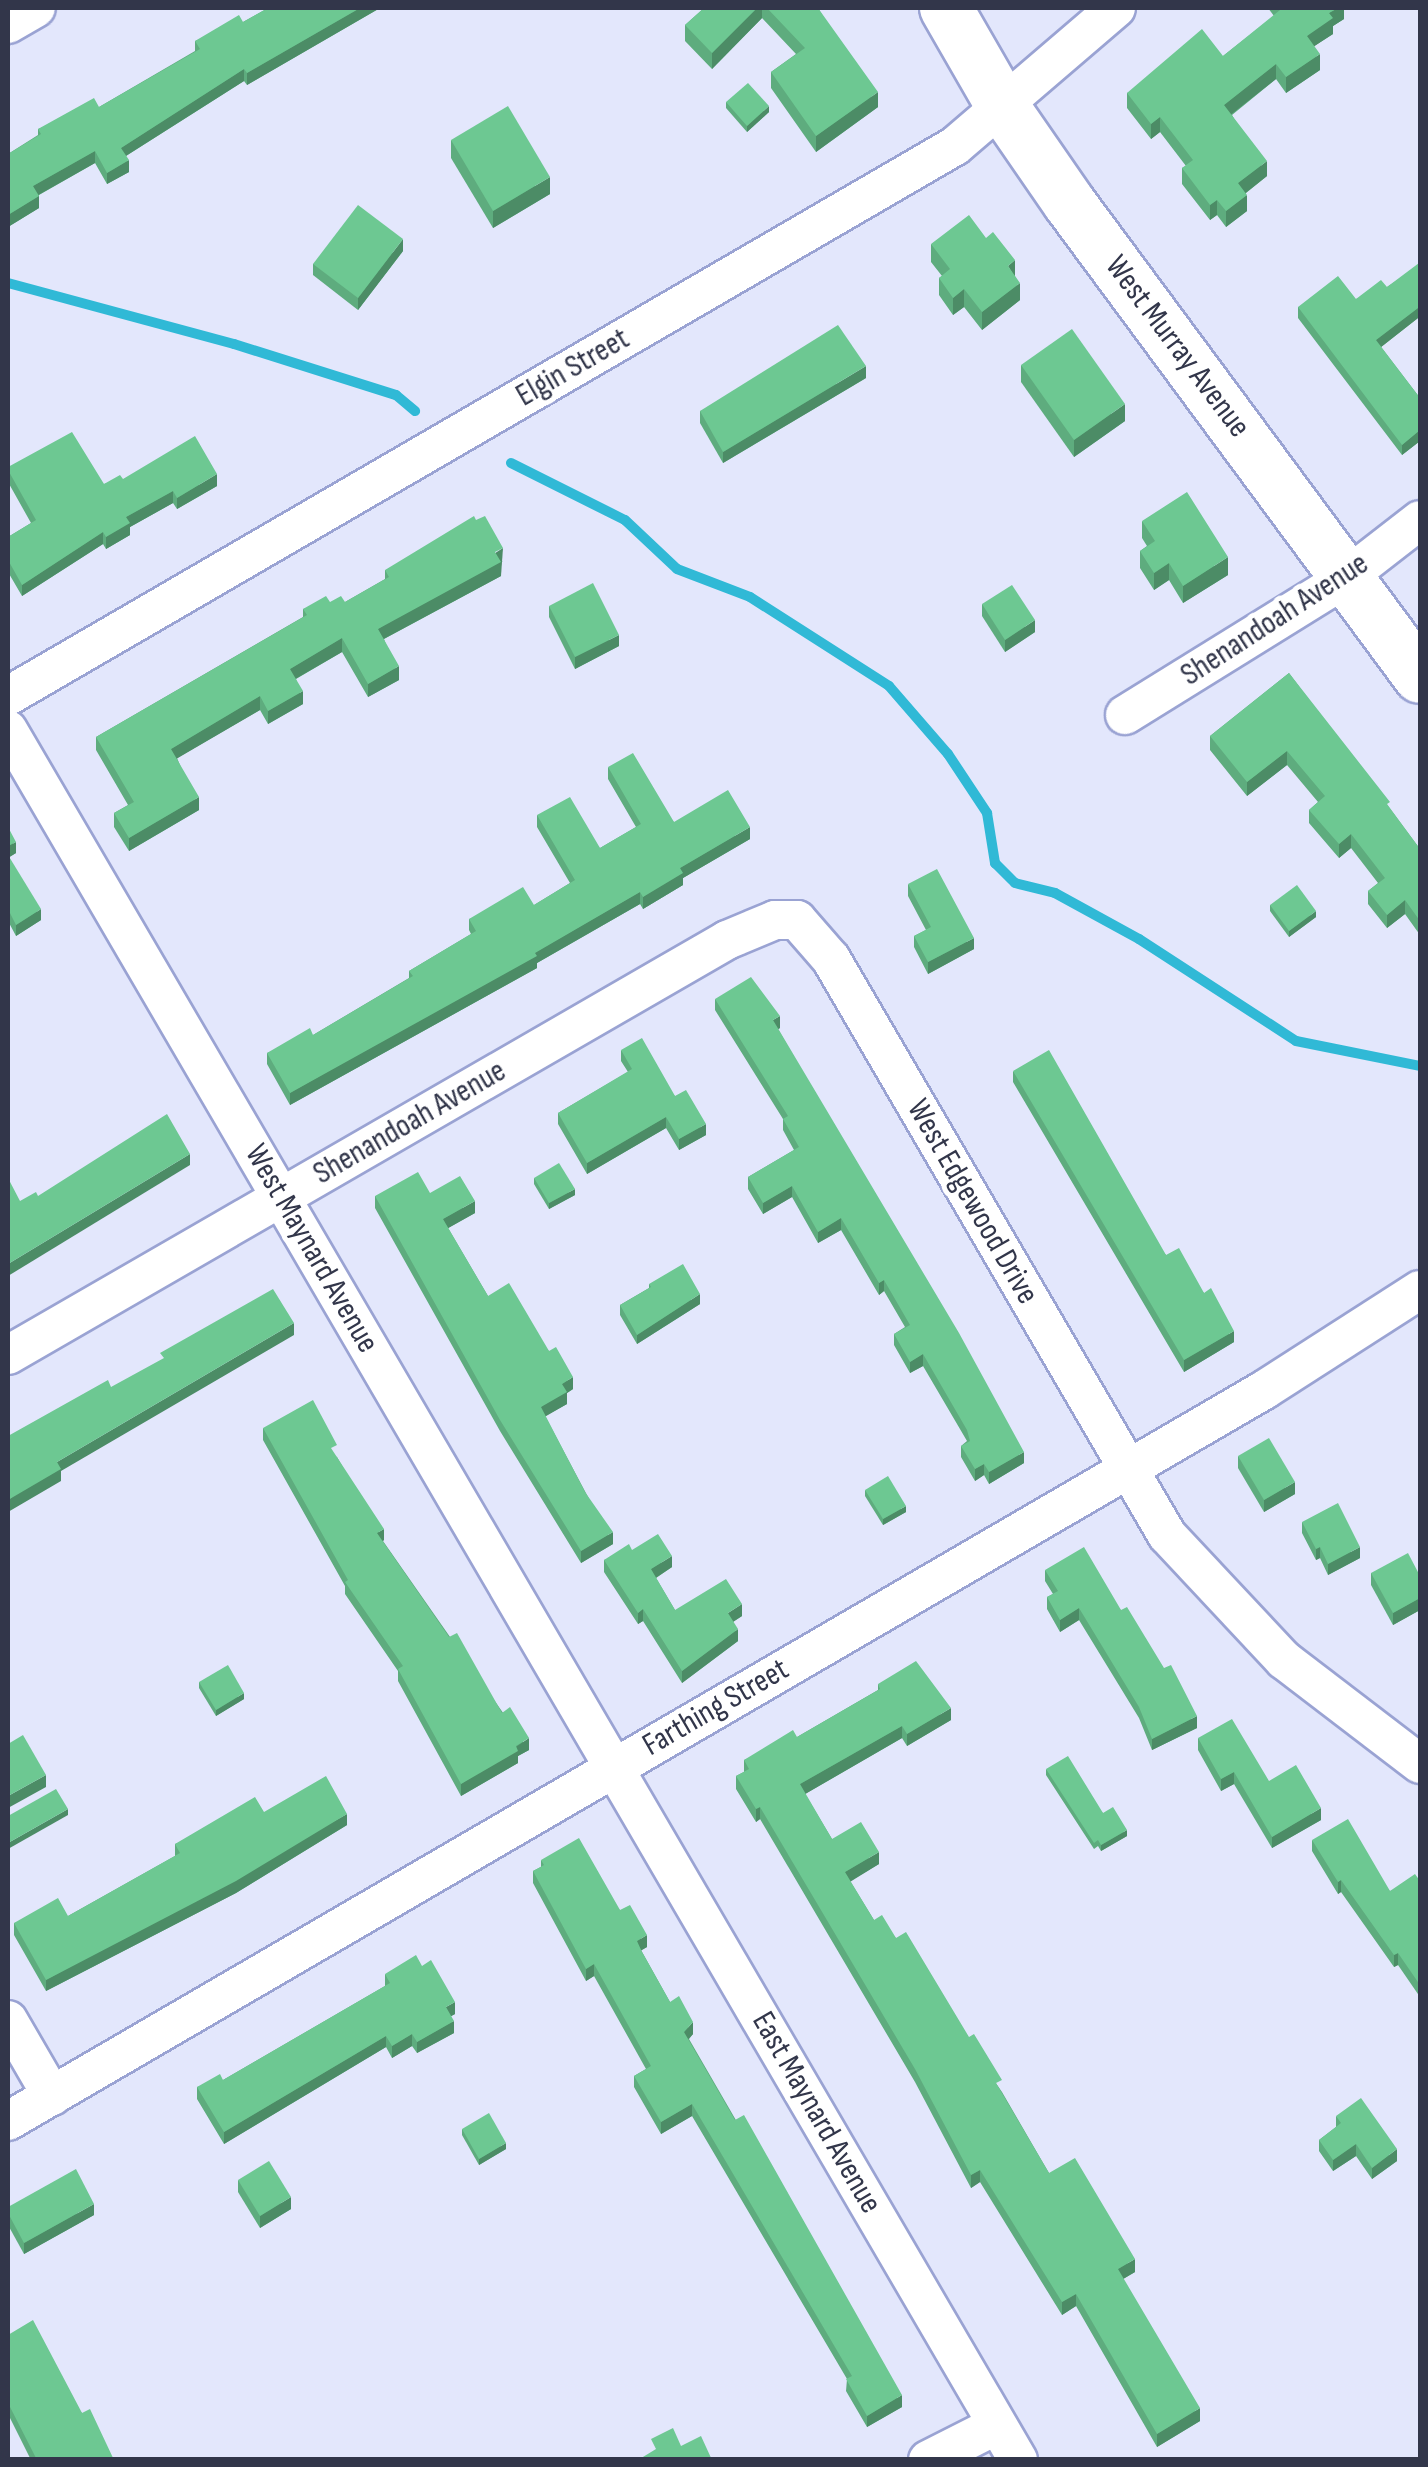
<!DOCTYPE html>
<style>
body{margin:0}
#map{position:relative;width:1428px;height:2467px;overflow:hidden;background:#e3e7fc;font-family:"Sofia Sans Condensed",sans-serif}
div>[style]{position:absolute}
.stream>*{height:10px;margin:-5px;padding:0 5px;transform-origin:5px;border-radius:5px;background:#30b9d6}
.roads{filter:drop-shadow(2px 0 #9aa3d3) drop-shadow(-2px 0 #9aa3d3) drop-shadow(0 2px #9aa3d3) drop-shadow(0 -2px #9aa3d3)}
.street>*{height:38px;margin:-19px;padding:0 19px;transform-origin:19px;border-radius:19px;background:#fff}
.secondary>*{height:52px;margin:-26px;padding:0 26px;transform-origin:26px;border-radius:26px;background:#fff}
.wall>*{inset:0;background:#5eac7e}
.shaded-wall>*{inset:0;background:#4c8c66}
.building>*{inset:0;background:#6dc892}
span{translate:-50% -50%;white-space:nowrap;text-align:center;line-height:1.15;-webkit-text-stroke:10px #fff;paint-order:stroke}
.street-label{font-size:32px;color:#32364a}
.frame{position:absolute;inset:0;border:10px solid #32364a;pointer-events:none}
</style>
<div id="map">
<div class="stream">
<i style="left:8px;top:283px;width:234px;rotate:15.1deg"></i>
<i style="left:234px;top:344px;width:170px;rotate:17.5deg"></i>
<i style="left:396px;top:395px;width:25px;rotate:40deg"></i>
<i style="left:511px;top:463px;width:127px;rotate:26.6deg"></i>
<i style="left:625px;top:520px;width:71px;rotate:43.3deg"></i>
<i style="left:677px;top:569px;width:78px;rotate:21deg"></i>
<i style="left:750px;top:597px;width:165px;rotate:32.6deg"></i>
<i style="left:889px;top:686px;width:90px;rotate:49.1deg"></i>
<i style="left:948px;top:754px;width:71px;rotate:56.5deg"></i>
<i style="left:987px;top:813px;width:51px;rotate:80.9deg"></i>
<i style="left:995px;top:863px;width:28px;rotate:45deg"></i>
<i style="left:1015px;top:883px;width:41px;rotate:14deg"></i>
<i style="left:1055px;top:893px;width:96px;rotate:28.7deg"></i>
<i style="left:1139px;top:939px;width:187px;rotate:33deg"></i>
<i style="left:1296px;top:1041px;width:126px;rotate:11.4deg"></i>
</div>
<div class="roads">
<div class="street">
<i style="left:8px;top:24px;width:32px;rotate:-30deg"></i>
<i style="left:8px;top:696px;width:1095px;rotate:-30.15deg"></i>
<i style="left:955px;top:146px;width:212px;rotate:-40.6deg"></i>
<i style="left:1125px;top:715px;width:258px;rotate:-31.8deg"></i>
<i style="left:1344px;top:579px;width:96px;rotate:-37.8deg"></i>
<i style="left:8px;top:730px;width:2003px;rotate:59.72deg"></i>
<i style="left:8px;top:1355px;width:830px;rotate:-29.99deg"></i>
<i style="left:727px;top:940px;width:52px;rotate:-22.6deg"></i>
<i style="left:775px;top:920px;width:22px"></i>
<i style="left:797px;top:920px;width:52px;rotate:48.9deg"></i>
<i style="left:831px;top:959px;width:667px;rotate:59.74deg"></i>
<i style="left:1167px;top:1535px;width:171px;rotate:46.9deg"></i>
<i style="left:1284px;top:1660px;width:171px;rotate:37.4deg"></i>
<i style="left:8px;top:2020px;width:88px;rotate:59.9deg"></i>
<i style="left:8px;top:2121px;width:1453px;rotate:-30.2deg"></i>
<i style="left:1264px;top:1390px;width:185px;rotate:-32.7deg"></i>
<i style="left:928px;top:2460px;width:77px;rotate:-26.9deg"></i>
</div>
<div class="secondary">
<i style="left:946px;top:8px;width:114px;rotate:60.1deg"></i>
<i style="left:1003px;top:107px;width:118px;rotate:55.4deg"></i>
<i style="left:1070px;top:204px;width:588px;rotate:53.5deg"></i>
</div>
</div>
<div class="wall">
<i style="clip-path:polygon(268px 8px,380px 8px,247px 85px,244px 81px,126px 156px,129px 172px,107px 184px,95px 163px,39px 195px,39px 208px,8px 227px,8px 154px,38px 135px,38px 129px,99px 107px,195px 51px,195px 41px,243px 22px)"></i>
<i style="clip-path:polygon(704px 8px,818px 8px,878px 107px,816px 152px,771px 88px,771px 72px,796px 54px,762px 18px,712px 69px,685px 41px,685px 25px)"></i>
<i style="clip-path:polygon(1268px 8px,1348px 8px,1344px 10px,1344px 19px,1333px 26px,1333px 34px,1314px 46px,1320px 70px,1286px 93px,1276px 79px,1232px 115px,1267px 176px,1246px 193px,1247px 211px,1226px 227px,1217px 215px,1210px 220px,1182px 184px,1182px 168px,1186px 166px,1160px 132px,1151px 139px,1127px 108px,1127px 93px,1223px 56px,1274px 16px)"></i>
<i style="clip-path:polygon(726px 102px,769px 112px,747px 132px,726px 108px)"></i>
<i style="clip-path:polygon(451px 140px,550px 194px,493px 228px,451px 158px)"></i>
<i style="clip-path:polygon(931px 244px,1015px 276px,1020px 300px,982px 330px,964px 307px,953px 315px,939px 295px,939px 278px,942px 276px,931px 262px)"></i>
<i style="clip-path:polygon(403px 251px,358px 310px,313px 275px,313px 264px)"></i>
<i style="clip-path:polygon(1420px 265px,1420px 322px,1418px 318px,1381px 347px,1420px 398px,1420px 441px,1402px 455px,1298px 318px,1298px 307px,1356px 299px,1387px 287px)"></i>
<i style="clip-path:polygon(1021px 365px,1125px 421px,1074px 457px,1021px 382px)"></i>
<i style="clip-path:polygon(866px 378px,723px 463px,700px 423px,700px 411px)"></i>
<i style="clip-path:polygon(8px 467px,104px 484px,123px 479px,217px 486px,177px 509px,173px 503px,130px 527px,130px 535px,106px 549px,103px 544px,22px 596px,8px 572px,8px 537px,31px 523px,8px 482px)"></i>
<i style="clip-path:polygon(1142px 521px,1228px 575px,1183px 603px,1169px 580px,1154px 590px,1140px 568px,1140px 551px,1147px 546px,1142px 538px)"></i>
<i style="clip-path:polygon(503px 561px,501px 562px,501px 576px,384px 639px,399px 680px,368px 697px,342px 652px,296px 679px,303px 704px,268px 724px,260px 710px,177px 758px,199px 810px,129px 851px,114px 827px,114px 813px,128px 805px,96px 750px,96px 737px,303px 617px,303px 609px,330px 602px,345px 602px,385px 579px,385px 570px)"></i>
<i style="clip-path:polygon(982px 604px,1035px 632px,1005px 652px,982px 616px)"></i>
<i style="clip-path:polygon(549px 606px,619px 646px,575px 669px,549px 617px)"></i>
<i style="clip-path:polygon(1289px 673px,1420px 849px,1420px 935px,1405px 914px,1387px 928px,1368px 904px,1368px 891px,1378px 883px,1351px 848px,1339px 858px,1309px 823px,1309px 810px,1318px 802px,1287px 765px,1247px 796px,1210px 750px,1210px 736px)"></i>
<i style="clip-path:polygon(608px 767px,674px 822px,750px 839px,683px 878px,683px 885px,643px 909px,640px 904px,537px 963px,537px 968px,290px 1105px,267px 1064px,267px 1053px,313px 1035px,409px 978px,409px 971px,471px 934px,469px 930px,469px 919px,534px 905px,570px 883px,537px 827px,537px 815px,600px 848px,636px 827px,608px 779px)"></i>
<i style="clip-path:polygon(8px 827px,16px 853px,9px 857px,41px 920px,16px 936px,8px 921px)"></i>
<i style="clip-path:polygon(908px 884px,974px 949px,928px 974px,914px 947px,914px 936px,926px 930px,908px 896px)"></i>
<i style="clip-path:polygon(1270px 905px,1316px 917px,1289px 937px,1270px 911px)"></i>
<i style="clip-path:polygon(715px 999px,780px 1028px,778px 1029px,1024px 1463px,989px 1484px,984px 1475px,975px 1481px,961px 1457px,961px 1446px,967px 1441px,923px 1366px,910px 1373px,894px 1345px,894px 1334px,905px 1327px,884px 1291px,879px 1295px,841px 1230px,818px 1243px,792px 1197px,763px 1214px,748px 1189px,748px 1177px,794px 1150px,783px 1130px,783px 1119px,715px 1010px)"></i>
<i style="clip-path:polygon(621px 1050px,675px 1096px,706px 1135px,679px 1150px,666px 1128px,587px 1174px,558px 1124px,558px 1113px,628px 1072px,621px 1061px)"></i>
<i style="clip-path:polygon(1013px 1071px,1166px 1255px,1204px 1293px,1234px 1342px,1184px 1372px,1013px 1082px)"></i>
<i style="clip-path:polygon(534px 1178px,575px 1195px,549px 1209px,534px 1184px)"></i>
<i style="clip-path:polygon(430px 1193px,475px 1213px,448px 1228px,488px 1296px,549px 1351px,573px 1389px,567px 1393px,567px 1404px,545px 1416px,613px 1544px,581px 1563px,500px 1431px,375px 1208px,375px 1196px)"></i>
<i style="clip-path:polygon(649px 1284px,700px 1304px,637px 1344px,620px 1315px,620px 1305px,649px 1288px)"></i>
<i style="clip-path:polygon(263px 1428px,337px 1457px,384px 1540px,383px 1541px,529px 1750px,518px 1756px,518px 1763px,461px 1796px,398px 1681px,398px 1671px,345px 1594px,345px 1586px,263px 1440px)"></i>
<i style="clip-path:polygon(1238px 1456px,1295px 1494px,1264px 1512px,1238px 1468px)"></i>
<i style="clip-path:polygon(865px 1490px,906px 1512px,883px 1525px,865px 1496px)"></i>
<i style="clip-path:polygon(1302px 1522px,1360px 1558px,1328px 1575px,1320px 1558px,1316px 1560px,1302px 1533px)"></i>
<i style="clip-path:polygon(632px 1550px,672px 1567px,656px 1578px,675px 1610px,742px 1616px,733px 1622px,738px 1641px,682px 1683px,643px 1621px,638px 1624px,604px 1572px,604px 1560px)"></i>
<i style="clip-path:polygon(1045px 1570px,1121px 1610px,1197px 1728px,1152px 1750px,1139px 1718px,1079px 1620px,1060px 1632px,1047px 1609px,1047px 1597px,1053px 1594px,1045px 1581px)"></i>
<i style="clip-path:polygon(1371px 1573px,1420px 1576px,1420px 1610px,1393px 1625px,1371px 1585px)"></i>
<i style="clip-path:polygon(199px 1682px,244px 1699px,216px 1716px,199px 1688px)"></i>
<i style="clip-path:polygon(878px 1684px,951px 1720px,907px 1746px,902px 1738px,805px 1794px,832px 1839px,879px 1864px,850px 1881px,874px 1920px,896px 1938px,1002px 2092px,1049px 2173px,1135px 2272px,1123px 2279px,1200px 2421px,1157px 2447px,1076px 2306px,1062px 2315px,980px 2182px,971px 2188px,915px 2082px,760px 1819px,756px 1822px,736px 1789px,736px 1776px,744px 1772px,744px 1760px,797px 1737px,878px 1690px)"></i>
<i style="clip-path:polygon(1198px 1738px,1321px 1820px,1272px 1848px,1234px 1784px,1221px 1791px,1198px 1750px)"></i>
<i style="clip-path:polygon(1046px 1769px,1103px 1813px,1127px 1836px,1101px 1851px,1098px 1846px,1094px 1849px,1046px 1775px)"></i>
<i style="clip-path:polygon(264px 1812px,347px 1825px,236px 1893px,46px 1991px,14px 1935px,14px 1923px,68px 1916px,175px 1856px,175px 1844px)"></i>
<i style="clip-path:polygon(1312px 1840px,1390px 1891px,1420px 1881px,1420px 1997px,1398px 1965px,1394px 1967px,1341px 1892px,1338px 1894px,1312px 1851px)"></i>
<i style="clip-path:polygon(541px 1860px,620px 1910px,647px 1947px,641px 1950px,670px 2002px,693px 2034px,689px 2039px,902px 2407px,867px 2427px,846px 2391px,847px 2379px,692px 2116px,661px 2134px,634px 2087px,634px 2076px,646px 2069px,594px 1976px,586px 1981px,533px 1883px,533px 1871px,541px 1867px)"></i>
<i style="clip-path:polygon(385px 1974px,455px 2014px,451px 2016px,454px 2033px,417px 2053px,412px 2046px,392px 2058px,386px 2047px,224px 2144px,197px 2099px,197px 2087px,223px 2080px,385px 1986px)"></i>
<i style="clip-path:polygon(1336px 2116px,1397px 2161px,1372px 2179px,1356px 2156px,1333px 2171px,1319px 2151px,1319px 2140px,1336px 2127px)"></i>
<i style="clip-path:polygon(462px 2129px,506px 2149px,479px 2165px,462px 2135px)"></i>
<i style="clip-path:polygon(238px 2180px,291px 2209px,260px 2228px,238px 2192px)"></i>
<i style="clip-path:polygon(8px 2207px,94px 2215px,24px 2254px,8px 2225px)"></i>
<i style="clip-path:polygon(8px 2335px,82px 2413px,114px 2460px,31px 2460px,8px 2414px)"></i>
</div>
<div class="shaded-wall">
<i style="clip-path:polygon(360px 8px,380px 8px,247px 85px,247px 73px)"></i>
<i style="clip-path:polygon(757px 8px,762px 8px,762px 18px,712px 69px,712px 53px)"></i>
<i style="clip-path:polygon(1338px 8px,1348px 8px,1344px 10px,1344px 19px,1333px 26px,1333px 34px,1307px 51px,1307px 36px,1329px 13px)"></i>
<i style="clip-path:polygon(1320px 54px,1320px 70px,1286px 93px,1286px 77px)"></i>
<i style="clip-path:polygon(1276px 64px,1276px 79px,1224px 120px,1224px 105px)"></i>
<i style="clip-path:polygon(244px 69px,244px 81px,121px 159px,121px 148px)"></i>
<i style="clip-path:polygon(878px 92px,878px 107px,816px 152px,816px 136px)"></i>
<i style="clip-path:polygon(769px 106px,769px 112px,747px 132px,747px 126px)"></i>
<i style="clip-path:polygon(1160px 117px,1160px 132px,1151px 139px,1151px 124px)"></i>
<i style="clip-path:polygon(95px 151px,95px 163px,33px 198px,33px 186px)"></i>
<i style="clip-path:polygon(129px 160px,129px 172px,107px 184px,107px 173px)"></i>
<i style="clip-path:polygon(1267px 161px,1267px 176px,1238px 199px,1238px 183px)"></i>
<i style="clip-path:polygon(550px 177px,550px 194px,493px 228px,493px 211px)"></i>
<i style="clip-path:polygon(1247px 195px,1247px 211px,1226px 227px,1226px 211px)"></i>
<i style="clip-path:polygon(39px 196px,39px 208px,8px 227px,8px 215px)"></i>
<i style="clip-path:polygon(1217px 200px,1217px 215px,1210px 220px,1210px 205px)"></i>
<i style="clip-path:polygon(403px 239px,403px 251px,358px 310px,358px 298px)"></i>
<i style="clip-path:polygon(1015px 260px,1015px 278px,1008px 266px)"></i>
<i style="clip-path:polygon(1020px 283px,1020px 300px,982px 330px,982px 312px)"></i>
<i style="clip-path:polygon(964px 289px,964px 307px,953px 315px,953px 298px)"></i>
<i style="clip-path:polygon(1418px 308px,1418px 318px,1376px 351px,1376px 340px)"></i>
<i style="clip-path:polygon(866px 366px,866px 378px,723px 463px,723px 452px)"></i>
<i style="clip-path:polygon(1125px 404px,1125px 421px,1074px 457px,1074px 440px)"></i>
<i style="clip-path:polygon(1420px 430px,1420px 441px,1402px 455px,1402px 445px)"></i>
<i style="clip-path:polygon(217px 474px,217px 486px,177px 509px,177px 498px)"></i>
<i style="clip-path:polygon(173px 491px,173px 503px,130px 527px,130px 535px,106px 549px,106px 537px,126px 517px)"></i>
<i style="clip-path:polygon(103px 532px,103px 544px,22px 596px,22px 585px)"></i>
<i style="clip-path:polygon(503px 548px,501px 576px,378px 642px,378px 629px)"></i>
<i style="clip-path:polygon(1228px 557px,1228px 575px,1183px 603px,1183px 586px)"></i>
<i style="clip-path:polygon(1169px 563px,1169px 580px,1154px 590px,1154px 573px)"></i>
<i style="clip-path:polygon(1035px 620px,1035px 632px,1005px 652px,1005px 640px)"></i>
<i style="clip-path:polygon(619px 635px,619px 646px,575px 669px,575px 657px)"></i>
<i style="clip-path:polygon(342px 638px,342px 652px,290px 682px,290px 669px)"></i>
<i style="clip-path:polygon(399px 666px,399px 680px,368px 697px,368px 684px)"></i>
<i style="clip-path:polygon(303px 691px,303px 704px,268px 724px,268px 711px)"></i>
<i style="clip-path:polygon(260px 696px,260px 710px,171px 762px,171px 749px)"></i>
<i style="clip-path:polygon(1287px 751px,1287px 765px,1247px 796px,1247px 782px)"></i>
<i style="clip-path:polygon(199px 797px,199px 810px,129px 851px,129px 838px)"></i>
<i style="clip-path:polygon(750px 827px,750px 839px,683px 878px,683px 885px,643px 909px,643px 897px,680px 868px)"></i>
<i style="clip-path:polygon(1351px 834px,1351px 848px,1339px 858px,1339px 844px)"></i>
<i style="clip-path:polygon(16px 842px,16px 853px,8px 858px,8px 846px)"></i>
<i style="clip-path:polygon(640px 892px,640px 904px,537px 963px,537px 968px,290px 1105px,290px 1093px)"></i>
<i style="clip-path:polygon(1405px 900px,1405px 914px,1387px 928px,1387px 915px)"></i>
<i style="clip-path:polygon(41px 909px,41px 920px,16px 936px,16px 925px)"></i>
<i style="clip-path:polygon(1316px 911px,1316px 917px,1289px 937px,1289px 931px)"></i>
<i style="clip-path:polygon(974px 938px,974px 949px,928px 974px,928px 962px)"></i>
<i style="clip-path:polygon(780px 1016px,780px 1028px,773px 1032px,773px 1020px)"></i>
<i style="clip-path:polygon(666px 1117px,666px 1128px,587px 1174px,587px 1163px)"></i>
<i style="clip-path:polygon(706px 1124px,706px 1135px,679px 1150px,679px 1139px)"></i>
<i style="clip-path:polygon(190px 1154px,190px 1165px,8px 1276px,8px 1264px)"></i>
<i style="clip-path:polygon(792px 1186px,792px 1197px,763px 1214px,763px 1203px)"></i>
<i style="clip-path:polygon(575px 1189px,575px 1195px,549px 1209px,549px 1203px)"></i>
<i style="clip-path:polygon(475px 1201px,475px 1213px,443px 1231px,443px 1219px)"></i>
<i style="clip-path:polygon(841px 1218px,841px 1230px,818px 1243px,818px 1232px)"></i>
<i style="clip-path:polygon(884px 1280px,884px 1291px,879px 1295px,879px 1283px)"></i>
<i style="clip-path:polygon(700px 1294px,700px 1304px,637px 1344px,637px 1335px)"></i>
<i style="clip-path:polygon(294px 1323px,294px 1335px,61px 1471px,61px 1481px,8px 1512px,8px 1500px,57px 1462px)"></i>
<i style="clip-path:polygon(1234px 1331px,1234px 1342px,1184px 1372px,1184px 1360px)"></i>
<i style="clip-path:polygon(923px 1354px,923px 1366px,910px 1373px,910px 1362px)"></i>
<i style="clip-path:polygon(573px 1377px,573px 1389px,567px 1393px,567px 1404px,541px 1419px,541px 1407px,562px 1384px)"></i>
<i style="clip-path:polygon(1024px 1452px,1024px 1463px,989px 1484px,989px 1472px)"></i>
<i style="clip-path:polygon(984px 1464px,984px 1475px,975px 1481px,975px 1469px)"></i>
<i style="clip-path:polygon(1295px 1482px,1295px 1494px,1264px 1512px,1264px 1500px)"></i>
<i style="clip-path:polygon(906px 1506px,906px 1512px,883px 1525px,883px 1519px)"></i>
<i style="clip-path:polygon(384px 1529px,384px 1540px,377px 1544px,377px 1533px)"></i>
<i style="clip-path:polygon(613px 1532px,613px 1544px,581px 1563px,581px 1551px)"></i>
<i style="clip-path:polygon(1320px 1547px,1320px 1558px,1316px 1560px,1316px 1549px)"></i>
<i style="clip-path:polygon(1360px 1547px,1360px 1558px,1328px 1575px,1328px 1564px)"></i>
<i style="clip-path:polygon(672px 1556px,672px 1567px,651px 1581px,651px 1569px)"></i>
<i style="clip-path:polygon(1420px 1598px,1420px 1610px,1393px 1625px,1393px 1613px)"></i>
<i style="clip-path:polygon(742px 1604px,742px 1616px,728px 1625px,728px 1613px)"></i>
<i style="clip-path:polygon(1079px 1608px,1079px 1620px,1060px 1632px,1060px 1620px)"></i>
<i style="clip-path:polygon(643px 1609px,643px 1621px,638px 1624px,638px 1613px)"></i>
<i style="clip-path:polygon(738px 1629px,738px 1641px,682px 1683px,682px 1671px)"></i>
<i style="clip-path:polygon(244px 1693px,244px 1699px,216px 1716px,216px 1710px)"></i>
<i style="clip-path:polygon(951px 1708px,951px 1720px,907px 1746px,907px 1734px)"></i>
<i style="clip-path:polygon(1197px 1716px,1197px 1728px,1152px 1750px,1152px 1739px)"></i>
<i style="clip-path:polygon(902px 1726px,902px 1738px,800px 1797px,800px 1784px)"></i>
<i style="clip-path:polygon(529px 1738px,529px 1750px,518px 1756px,518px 1763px,461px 1796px,461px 1784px)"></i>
<i style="clip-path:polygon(1234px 1772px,1234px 1784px,1221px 1791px,1221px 1779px)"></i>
<i style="clip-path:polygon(46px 1775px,46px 1787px,8px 1808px,8px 1796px)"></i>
<i style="clip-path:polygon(760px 1807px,760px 1819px,756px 1822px,756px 1809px)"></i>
<i style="clip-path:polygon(1321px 1808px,1321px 1820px,1272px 1848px,1272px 1837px)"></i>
<i style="clip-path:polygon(68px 1809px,68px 1815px,8px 1849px,8px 1843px)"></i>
<i style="clip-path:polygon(347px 1814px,347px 1825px,236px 1893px,46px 1991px,46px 1980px)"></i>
<i style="clip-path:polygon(1127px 1830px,1127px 1836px,1101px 1851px,1101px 1845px)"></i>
<i style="clip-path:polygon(879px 1852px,879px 1864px,845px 1885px,845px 1872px)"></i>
<i style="clip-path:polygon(1341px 1880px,1341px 1892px,1338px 1894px,1338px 1882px)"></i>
<i style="clip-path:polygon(647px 1935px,647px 1947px,637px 1953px,637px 1941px)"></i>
<i style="clip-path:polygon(1398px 1953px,1398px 1965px,1394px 1967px,1394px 1955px)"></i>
<i style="clip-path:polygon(594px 1964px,594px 1976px,586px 1981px,586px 1969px)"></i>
<i style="clip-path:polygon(455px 2002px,455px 2014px,446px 2019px,446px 2007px)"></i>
<i style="clip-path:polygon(454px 2021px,454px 2033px,417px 2053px,417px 2042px)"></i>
<i style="clip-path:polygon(693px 2022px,693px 2034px,684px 2044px,684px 2032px)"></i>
<i style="clip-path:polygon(412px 2034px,412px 2046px,392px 2058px,392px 2046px)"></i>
<i style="clip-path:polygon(386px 2036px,386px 2047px,224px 2144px,224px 2132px)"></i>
<i style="clip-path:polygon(692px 2104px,692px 2116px,661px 2134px,661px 2122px)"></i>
<i style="clip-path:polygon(506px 2143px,506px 2149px,479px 2165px,479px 2159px)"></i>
<i style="clip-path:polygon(1356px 2144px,1356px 2156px,1333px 2171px,1333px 2160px)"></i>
<i style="clip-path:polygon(1397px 2149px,1397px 2161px,1372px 2179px,1372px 2168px)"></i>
<i style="clip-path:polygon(980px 2170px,980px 2182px,971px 2188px,971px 2175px)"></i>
<i style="clip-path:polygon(291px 2197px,291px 2209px,260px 2228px,260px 2216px)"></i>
<i style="clip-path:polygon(94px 2204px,94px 2215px,24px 2254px,24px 2243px)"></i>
<i style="clip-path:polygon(1135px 2259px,1135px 2272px,1118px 2282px,1118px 2269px)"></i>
<i style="clip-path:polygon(1076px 2294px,1076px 2306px,1062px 2315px,1062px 2302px)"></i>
<i style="clip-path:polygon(902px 2395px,902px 2407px,867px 2427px,867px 2416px)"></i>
<i style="clip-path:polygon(1200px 2408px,1200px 2421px,1157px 2447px,1157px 2434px)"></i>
</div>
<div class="building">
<i style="clip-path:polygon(268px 8px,360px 8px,247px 73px,244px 69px,121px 148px,129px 160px,107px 173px,95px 151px,33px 186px,39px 196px,8px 215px,8px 154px,41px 134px,38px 129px,94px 98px,99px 107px,200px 49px,195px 41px,239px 15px,243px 22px)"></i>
<i style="clip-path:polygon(704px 8px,757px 8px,712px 53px,685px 25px)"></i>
<i style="clip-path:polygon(767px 8px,818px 8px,878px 92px,816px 136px,771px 72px,805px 48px)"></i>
<i style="clip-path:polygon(1279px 8px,1338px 8px,1329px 13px,1333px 18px,1307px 36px,1320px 54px,1286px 77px,1276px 64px,1224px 105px,1267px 161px,1238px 183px,1247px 195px,1226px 211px,1217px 200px,1210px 205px,1182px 168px,1193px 160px,1160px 117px,1151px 124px,1127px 93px,1202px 29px,1223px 56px,1280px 10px)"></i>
<i style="clip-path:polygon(748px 83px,769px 106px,747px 126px,726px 102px)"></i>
<i style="clip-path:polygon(508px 106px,550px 177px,493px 211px,451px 140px)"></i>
<i style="clip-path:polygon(358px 205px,403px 239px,358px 298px,313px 264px)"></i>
<i style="clip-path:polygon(969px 215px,986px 238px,993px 232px,1015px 260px,1008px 266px,1020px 283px,982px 312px,964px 289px,953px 298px,939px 278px,950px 269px,931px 244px)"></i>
<i style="clip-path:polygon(1419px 263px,1420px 265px,1420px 312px,1418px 308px,1376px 340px,1420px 398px,1420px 430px,1402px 445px,1298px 307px,1338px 276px,1356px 299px,1381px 280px,1387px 287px)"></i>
<i style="clip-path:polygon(838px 325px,866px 366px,723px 452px,700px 411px)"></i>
<i style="clip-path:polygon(1072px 329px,1125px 404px,1074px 440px,1021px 365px)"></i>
<i style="clip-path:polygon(72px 432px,104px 484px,120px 475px,123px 479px,195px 436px,217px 474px,177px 498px,173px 491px,126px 517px,130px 523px,106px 537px,103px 532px,22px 585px,8px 560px,8px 537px,36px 520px,8px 470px,8px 467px)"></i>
<i style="clip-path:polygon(1187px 492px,1228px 557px,1183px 586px,1169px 563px,1154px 573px,1140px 551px,1155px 541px,1142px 521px)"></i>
<i style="clip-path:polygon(474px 516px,476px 520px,485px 516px,503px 548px,495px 552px,501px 562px,378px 629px,399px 666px,368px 684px,342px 638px,290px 669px,303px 691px,268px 711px,260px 696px,171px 749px,199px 797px,129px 838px,114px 813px,134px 802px,96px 737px,307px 615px,303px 609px,326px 596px,330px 602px,341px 596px,345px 602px,389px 577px,385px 570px)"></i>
<i style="clip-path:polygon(593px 583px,619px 635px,575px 657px,549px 606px)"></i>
<i style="clip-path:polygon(1012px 585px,1035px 620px,1005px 640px,982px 604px)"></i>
<i style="clip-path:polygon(1289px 673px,1390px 802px,1387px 804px,1420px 849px,1420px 921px,1405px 900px,1387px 915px,1368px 891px,1385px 878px,1351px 834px,1339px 844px,1309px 810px,1325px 796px,1287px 751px,1247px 782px,1210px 736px)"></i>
<i style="clip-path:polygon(633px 753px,674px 822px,728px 790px,750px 827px,680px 868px,683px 873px,643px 897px,640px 892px,535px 953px,537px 956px,290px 1093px,267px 1053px,310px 1028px,313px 1035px,413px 976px,409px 971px,476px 931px,469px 919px,523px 887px,534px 905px,575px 880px,537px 815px,570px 797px,600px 848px,641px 824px,608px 767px)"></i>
<i style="clip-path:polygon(8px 827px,16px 842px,8px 846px)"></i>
<i style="clip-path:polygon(8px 855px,41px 909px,16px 925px,8px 909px)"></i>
<i style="clip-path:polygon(937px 869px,974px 938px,928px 962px,914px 936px,931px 927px,908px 884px)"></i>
<i style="clip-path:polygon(1297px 885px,1316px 911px,1289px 931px,1270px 905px)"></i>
<i style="clip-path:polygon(751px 977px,780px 1016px,773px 1020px,959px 1333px,1024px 1452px,989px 1472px,984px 1464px,975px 1469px,961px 1446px,970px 1441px,967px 1430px,923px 1354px,910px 1362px,894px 1334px,910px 1325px,884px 1280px,879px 1283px,841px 1218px,818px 1232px,792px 1186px,763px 1203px,748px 1177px,799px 1147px,783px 1119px,788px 1116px,715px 999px)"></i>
<i style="clip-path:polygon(642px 1038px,675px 1096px,686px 1090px,706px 1124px,679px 1139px,666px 1117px,587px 1163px,558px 1113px,632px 1069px,621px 1050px)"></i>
<i style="clip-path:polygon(1049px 1050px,1166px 1255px,1179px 1248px,1204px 1293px,1211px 1288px,1234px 1331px,1184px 1360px,1013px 1071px)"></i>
<i style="clip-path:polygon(167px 1114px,190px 1154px,8px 1264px,8px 1178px,20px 1201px,36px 1192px,38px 1196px)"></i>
<i style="clip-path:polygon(559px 1163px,575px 1189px,549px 1203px,534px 1178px)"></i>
<i style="clip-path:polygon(418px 1172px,430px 1193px,460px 1176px,475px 1201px,443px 1219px,488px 1296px,509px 1283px,549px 1351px,556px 1347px,573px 1377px,562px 1384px,567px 1392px,541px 1407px,585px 1492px,613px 1532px,581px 1551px,500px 1420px,375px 1196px)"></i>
<i style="clip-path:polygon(683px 1264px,700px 1294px,637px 1335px,620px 1305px,651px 1287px,649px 1284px)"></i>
<i style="clip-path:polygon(273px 1289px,294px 1323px,57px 1462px,61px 1469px,8px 1500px,8px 1436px,108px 1380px,111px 1387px,164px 1358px,160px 1353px)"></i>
<i style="clip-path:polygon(313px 1400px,337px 1445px,331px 1448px,384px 1529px,377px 1533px,449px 1637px,457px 1633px,502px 1713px,510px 1707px,529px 1738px,516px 1746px,518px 1751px,461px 1784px,398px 1669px,403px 1666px,345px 1582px,348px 1580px,263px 1428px)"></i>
<i style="clip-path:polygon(1269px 1438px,1295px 1482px,1264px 1500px,1238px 1456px)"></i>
<i style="clip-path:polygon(888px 1476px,906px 1506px,883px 1519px,865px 1490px)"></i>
<i style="clip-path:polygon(1338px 1503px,1360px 1547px,1328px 1564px,1320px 1547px,1316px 1549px,1302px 1522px)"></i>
<i style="clip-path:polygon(658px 1534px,672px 1556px,651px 1569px,675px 1610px,726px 1579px,742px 1604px,728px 1613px,738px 1629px,682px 1671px,643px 1609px,638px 1613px,604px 1560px,629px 1544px,632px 1550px)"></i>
<i style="clip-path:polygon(1084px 1547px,1121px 1610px,1127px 1607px,1164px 1668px,1171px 1665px,1197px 1716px,1152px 1739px,1139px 1707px,1079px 1608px,1060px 1620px,1047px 1597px,1058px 1591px,1045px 1570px)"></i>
<i style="clip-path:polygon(1408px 1553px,1420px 1576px,1420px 1598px,1393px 1613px,1371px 1573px)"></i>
<i style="clip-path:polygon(916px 1661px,951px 1708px,907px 1734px,902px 1726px,800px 1784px,832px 1839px,861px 1822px,879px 1852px,845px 1872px,874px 1920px,882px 1915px,896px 1938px,906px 1932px,969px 2037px,974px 2034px,1002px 2080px,996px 2083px,1049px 2173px,1075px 2158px,1135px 2259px,1118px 2269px,1200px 2408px,1157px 2434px,1076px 2294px,1062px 2302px,980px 2170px,971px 2175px,915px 2069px,760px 1807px,756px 1809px,736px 1776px,749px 1769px,744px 1760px,793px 1730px,797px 1737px,880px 1689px,878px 1684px)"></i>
<i style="clip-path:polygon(228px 1665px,244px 1693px,216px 1710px,199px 1682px)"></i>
<i style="clip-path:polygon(1232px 1719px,1269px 1781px,1296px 1765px,1321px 1808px,1272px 1837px,1234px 1772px,1221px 1779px,1198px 1738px)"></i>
<i style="clip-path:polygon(23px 1735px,46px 1775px,8px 1796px,8px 1744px)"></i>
<i style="clip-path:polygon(1068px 1756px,1103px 1813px,1113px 1807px,1127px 1830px,1101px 1845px,1098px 1840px,1094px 1843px,1046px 1769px)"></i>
<i style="clip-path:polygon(326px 1776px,347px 1814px,236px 1881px,46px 1980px,14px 1923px,58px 1898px,68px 1916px,180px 1853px,175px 1844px,255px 1797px,264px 1812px)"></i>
<i style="clip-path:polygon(56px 1789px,68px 1809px,8px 1843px,8px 1816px)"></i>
<i style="clip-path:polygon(1348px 1819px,1390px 1891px,1415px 1874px,1420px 1881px,1420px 1985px,1398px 1953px,1394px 1955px,1341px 1880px,1338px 1882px,1312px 1840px)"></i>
<i style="clip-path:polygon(579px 1838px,620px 1910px,630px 1905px,647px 1935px,637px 1941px,642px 1952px,670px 2002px,679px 1996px,693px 2022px,684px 2032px,735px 2120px,744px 2115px,902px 2395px,867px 2416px,846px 2379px,852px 2376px,692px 2104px,661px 2122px,634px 2076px,651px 2066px,594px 1964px,586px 1969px,533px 1871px,544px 1865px,541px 1860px)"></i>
<i style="clip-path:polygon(416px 1955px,422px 1966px,431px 1960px,455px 2002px,446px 2007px,454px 2021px,417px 2042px,412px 2034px,392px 2046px,386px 2036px,224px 2132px,197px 2087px,220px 2074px,223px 2080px,390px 1983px,385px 1974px)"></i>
<i style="clip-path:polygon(1361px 2098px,1397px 2149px,1372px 2168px,1356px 2144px,1333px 2160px,1319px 2140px,1341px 2123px,1336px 2116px)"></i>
<i style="clip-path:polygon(489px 2113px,506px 2143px,479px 2159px,462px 2129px)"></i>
<i style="clip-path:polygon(269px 2161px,291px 2197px,260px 2216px,238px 2180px)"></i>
<i style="clip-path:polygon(76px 2169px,94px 2204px,24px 2243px,8px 2213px,8px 2207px)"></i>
<i style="clip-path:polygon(33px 2320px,82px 2413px,90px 2409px,114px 2460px,37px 2460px,8px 2403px,8px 2335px)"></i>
<i style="clip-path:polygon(673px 2428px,681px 2446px,701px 2436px,712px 2460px,638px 2460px,656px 2449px,651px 2439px)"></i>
</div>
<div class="street-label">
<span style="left:1177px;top:347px;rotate:53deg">West Murray Avenue</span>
<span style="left:573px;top:368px;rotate:-30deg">Elgin Street</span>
<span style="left:1275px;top:620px;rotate:-33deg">Shenandoah Avenue</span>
<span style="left:410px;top:1123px;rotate:-30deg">Shenandoah Avenue</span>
<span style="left:972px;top:1202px;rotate:60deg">West Edgewood Drive</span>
<span style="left:311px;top:1249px;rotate:60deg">West Maynard Avenue</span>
<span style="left:716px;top:1708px;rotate:-30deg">Farthing Street</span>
<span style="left:816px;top:2113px;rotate:60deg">East Maynard Avenue</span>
</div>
<div class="frame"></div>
</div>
